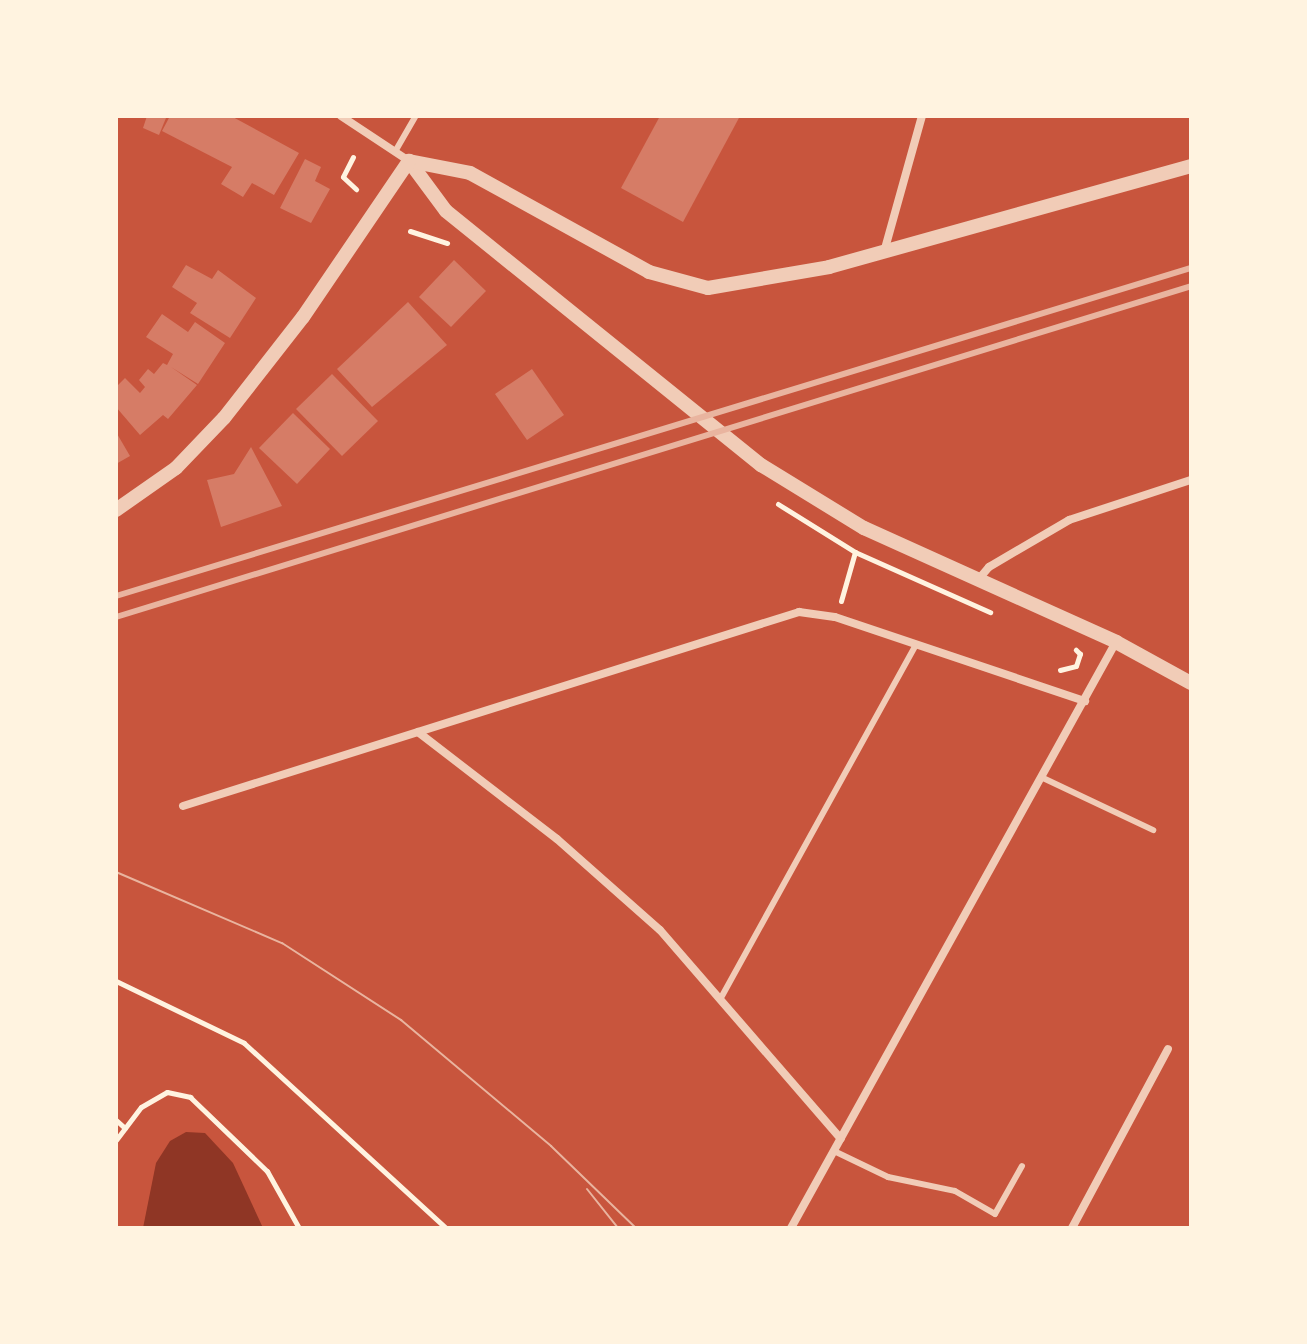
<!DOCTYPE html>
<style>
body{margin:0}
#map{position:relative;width:1307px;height:1344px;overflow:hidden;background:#c8553d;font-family:"Public Sans",sans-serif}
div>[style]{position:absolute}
.water>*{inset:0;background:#8f3625}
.building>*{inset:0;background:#d67c66}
.path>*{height:5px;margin:-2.5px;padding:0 2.5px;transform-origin:2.5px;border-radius:2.5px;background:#fff3e0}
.service>*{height:6px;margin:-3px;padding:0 3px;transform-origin:3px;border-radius:3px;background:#f1ccb7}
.minor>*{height:8px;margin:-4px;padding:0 4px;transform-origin:4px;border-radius:4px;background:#f1ccb7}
.tertiary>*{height:14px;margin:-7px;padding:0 7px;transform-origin:7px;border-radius:7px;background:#f1ccb7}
.tram>*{height:2px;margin:-1px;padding:0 1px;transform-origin:1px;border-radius:1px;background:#e9b49f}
.rail>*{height:6px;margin:-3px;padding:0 3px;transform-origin:3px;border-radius:3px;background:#e9b49f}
span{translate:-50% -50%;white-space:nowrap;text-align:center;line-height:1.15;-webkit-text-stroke:6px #fff3e0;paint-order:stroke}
.frame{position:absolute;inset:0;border:118px solid #fff3e0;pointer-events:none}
</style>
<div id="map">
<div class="water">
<i style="clip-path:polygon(186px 1132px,205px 1133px,233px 1163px,263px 1228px,143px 1228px,156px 1163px,170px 1141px)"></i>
</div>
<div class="building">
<i style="clip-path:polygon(147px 116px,166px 118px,159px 135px,143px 128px)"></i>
<i style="clip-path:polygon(170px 116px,231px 116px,299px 153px,274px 195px,252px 183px,243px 197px,221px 184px,232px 167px,162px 131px)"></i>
<i style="clip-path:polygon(660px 116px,740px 116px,683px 222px,621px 188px)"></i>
<i style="clip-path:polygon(305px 159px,321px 167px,315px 181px,330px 189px,311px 223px,280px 208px)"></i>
<i style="clip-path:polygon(454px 260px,486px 291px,451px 327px,419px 297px)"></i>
<i style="clip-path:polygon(186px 265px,212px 279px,218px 270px,256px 298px,230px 338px,190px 313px,197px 303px,172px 287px)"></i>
<i style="clip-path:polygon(408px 302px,447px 345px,372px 407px,337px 369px)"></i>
<i style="clip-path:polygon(162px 314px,188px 332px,195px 322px,225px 343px,198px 384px,171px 367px,197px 385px,168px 419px,163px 415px,140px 435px,116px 407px,116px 387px,125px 378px,140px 393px,145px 387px,139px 380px,148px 369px,154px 374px,163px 363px,167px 365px,173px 354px,146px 337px)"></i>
<i style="clip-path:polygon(532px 369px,564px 415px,527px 440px,495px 394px)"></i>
<i style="clip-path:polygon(332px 374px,378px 421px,342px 456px,296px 409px)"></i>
<i style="clip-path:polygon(293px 413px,330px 449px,297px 484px,259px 448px)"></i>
<i style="clip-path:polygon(116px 432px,130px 456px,116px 464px)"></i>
<i style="clip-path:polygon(251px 447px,282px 506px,221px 527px,207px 480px,234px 474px)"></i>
</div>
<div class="path">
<i style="left:353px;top:157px;width:22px;rotate:117deg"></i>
<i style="left:343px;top:177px;width:18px;rotate:43deg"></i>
<i style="left:410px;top:231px;width:39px;rotate:18deg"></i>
<i style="left:778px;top:504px;width:91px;rotate:31.9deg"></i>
<i style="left:855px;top:552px;width:148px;rotate:24deg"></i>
<i style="left:841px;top:601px;width:51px;rotate:-74.1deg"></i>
<i style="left:1060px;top:670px;width:16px;rotate:-14deg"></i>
<i style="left:1076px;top:666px;width:13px;rotate:-72deg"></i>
<i style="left:1080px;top:654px;width:6px;rotate:-135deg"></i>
<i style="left:116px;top:981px;width:142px;rotate:25.8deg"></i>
<i style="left:244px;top:1043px;width:274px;rotate:42.5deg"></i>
<i style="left:116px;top:1120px;width:12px;rotate:42deg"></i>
<i style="left:116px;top:1140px;width:41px;rotate:-52.9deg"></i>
<i style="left:141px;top:1107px;width:30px;rotate:-30deg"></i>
<i style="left:167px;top:1092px;width:24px;rotate:12deg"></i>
<i style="left:190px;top:1097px;width:107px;rotate:43.9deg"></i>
<i style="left:267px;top:1171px;width:65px;rotate:60.7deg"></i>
</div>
<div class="service">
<i style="left:396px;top:150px;width:39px;rotate:-60deg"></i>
<i style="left:1043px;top:778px;width:122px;rotate:25.3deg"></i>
<i style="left:722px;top:996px;width:401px;rotate:-61.1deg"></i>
<i style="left:834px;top:1151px;width:60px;rotate:25.7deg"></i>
<i style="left:888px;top:1177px;width:68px;rotate:11.8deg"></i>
<i style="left:955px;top:1191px;width:46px;rotate:29.9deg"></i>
<i style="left:995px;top:1214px;width:55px;rotate:-60.6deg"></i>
</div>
<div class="minor">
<i style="left:341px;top:116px;width:82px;rotate:33.5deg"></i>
<i style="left:884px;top:252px;width:141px;rotate:-74.4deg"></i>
<i style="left:978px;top:580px;width:17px;rotate:-50deg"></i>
<i style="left:989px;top:567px;width:93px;rotate:-30.4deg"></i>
<i style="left:1069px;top:520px;width:128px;rotate:-18.2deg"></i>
<i style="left:418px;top:732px;width:175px;rotate:37.6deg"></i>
<i style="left:557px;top:839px;width:137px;rotate:41.5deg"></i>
<i style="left:660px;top:930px;width:276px;rotate:49.1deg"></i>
<i style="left:183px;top:806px;width:646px;rotate:-17.48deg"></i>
<i style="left:799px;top:612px;width:36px;rotate:8deg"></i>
<i style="left:835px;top:617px;width:264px;rotate:18.6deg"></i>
<i style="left:791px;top:1228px;width:670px;rotate:-60.99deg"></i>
<i style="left:1072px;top:1228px;width:203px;rotate:-61.8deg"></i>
</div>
<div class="tertiary">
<i style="left:409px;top:161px;width:62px;rotate:53.5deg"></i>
<i style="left:446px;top:211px;width:405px;rotate:38.9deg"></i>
<i style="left:761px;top:465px;width:121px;rotate:31.5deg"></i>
<i style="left:864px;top:528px;width:277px;rotate:24.3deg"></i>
<i style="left:1116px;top:642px;width:85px;rotate:28.7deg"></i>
<i style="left:409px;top:161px;width:62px;rotate:11.1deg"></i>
<i style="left:470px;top:173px;width:205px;rotate:28.9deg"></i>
<i style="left:649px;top:272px;width:61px;rotate:15.2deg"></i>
<i style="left:708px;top:288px;width:123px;rotate:-9.8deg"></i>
<i style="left:829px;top:267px;width:376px;rotate:-15.6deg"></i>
<i style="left:116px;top:510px;width:73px;rotate:-35deg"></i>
<i style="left:176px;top:468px;width:69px;rotate:-46.2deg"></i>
<i style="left:224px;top:418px;width:128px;rotate:-52deg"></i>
<i style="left:303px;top:317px;width:189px;rotate:-55.8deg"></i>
</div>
<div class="tram">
<i style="left:116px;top:872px;width:181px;rotate:23.2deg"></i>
<i style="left:282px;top:943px;width:142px;rotate:32.9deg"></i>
<i style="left:401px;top:1020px;width:196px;rotate:40deg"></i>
<i style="left:551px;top:1146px;width:118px;rotate:44deg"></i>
<i style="left:587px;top:1189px;width:50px;rotate:51.5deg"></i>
</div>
<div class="rail">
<i style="left:116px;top:596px;width:1124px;rotate:-16.97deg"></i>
<i style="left:116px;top:617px;width:1125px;rotate:-17.11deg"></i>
</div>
<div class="frame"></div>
</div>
